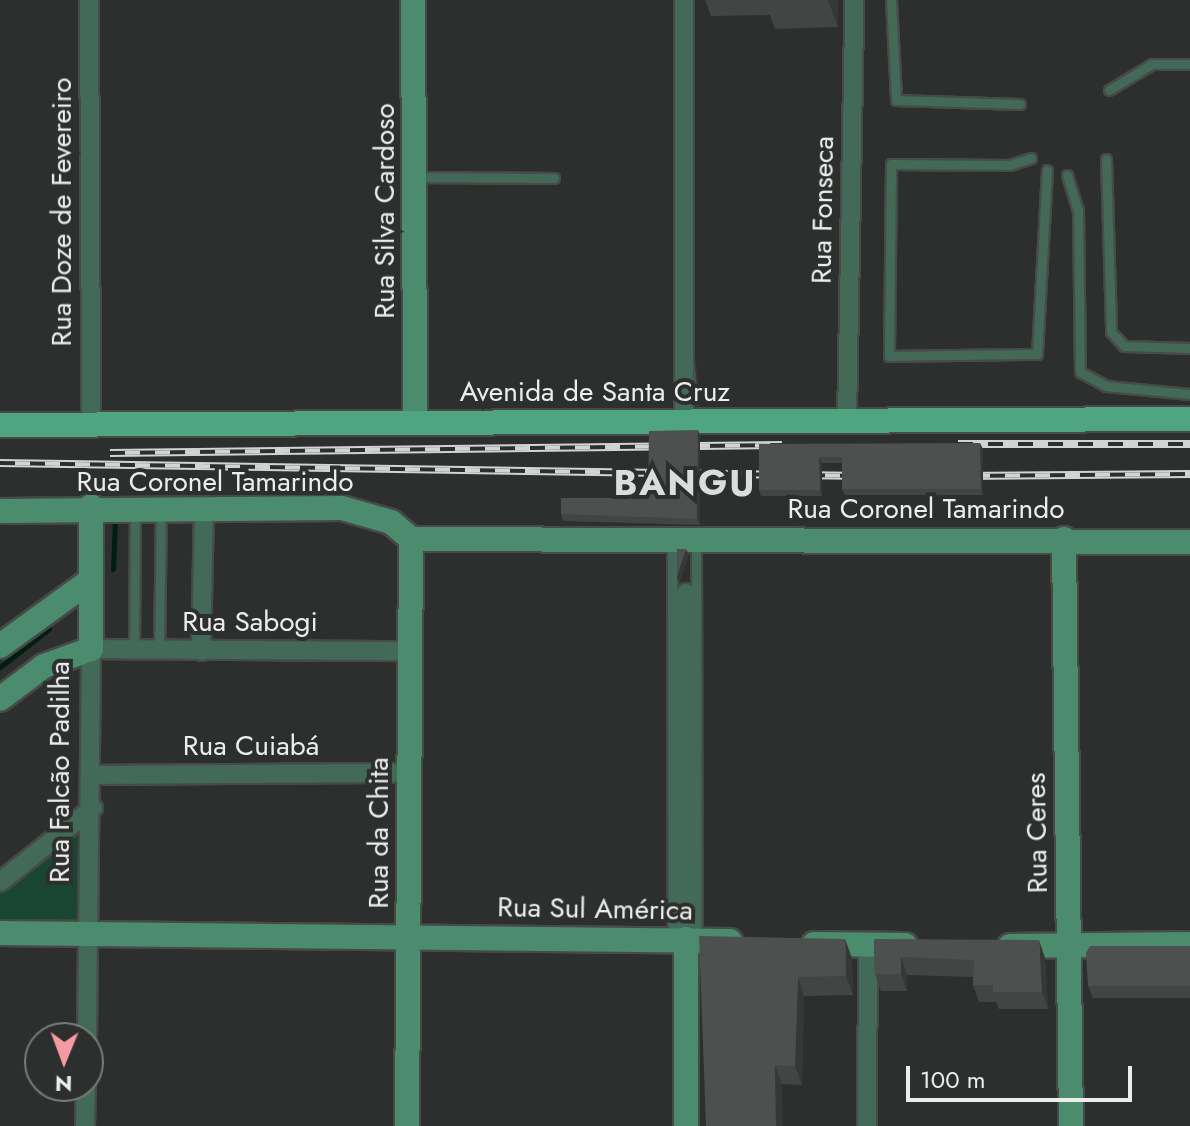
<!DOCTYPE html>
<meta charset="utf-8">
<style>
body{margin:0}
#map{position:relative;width:1190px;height:1126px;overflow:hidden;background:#2c2f2d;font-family:Jost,sans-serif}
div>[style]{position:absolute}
.green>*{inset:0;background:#194533}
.stream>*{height:5px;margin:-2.5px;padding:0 2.5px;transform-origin:2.5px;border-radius:2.5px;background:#001e11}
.roads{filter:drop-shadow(2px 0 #474a48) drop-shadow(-2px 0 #474a48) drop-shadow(0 2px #474a48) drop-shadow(0 -2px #474a48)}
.lane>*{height:9px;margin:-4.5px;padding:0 4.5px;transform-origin:4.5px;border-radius:4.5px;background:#436a58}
.street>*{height:18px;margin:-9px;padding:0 9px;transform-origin:9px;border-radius:9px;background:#436a58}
.secondary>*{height:24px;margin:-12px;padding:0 12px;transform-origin:12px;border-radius:12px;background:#4b8c6f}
.primary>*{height:24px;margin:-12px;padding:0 12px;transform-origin:12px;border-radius:12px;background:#4fa580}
.rail>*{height:8px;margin-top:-4px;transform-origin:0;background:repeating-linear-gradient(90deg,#2c2f2d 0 15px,#d2d4d3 0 30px);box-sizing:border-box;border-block:2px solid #d2d4d3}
.wall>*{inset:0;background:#424544}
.shaded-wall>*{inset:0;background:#363837}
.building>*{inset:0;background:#4d504f}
span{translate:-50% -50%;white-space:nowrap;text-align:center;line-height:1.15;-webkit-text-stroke:8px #2c2f2d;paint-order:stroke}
.street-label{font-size:28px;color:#eceeed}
.district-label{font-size:36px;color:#d9dddb;font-weight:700;letter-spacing:2px}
.north{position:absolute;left:24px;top:1022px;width:80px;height:80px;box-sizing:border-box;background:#2c2f2d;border:2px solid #797b7a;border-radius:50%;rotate:181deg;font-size:22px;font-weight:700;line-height:32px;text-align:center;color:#eceeed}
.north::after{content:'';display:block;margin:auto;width:28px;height:36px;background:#f49aa3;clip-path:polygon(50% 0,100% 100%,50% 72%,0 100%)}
.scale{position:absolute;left:906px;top:1066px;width:226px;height:36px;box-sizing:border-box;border:4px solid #eceeed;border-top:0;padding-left:10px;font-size:24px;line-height:28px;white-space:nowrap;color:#eceeed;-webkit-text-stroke:6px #2c2f2d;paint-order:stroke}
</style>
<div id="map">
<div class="green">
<i style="clip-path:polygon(82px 828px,83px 920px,0 920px,0 892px)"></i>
</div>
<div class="stream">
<i style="left:113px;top:569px;width:49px;rotate:-87.7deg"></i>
<i style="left:0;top:667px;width:62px;rotate:-37.8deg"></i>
</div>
<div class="roads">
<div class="lane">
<i style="left:891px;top:0;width:100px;rotate:87.1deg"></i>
<i style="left:896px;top:100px;width:124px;rotate:1.8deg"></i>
<i style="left:1109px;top:90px;width:50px;rotate:-31.2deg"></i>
<i style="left:1152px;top:64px;width:38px"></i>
<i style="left:1031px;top:158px;width:23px;rotate:162deg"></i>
<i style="left:1009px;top:165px;width:118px;rotate:-179.5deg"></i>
<i style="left:891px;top:164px;width:192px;rotate:90.6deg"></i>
<i style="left:889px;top:356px;width:148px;rotate:-0.8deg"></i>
<i style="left:1037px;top:354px;width:184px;rotate:-86.9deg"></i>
<i style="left:1106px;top:159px;width:173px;rotate:88.3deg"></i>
<i style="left:1111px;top:332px;width:19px;rotate:47deg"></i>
<i style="left:1124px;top:346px;width:66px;rotate:1.7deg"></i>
<i style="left:1067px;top:175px;width:37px;rotate:73deg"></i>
<i style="left:1078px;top:210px;width:162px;rotate:89.3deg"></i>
<i style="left:1080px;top:372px;width:30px;rotate:28deg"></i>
<i style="left:1106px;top:386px;width:84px;rotate:5.4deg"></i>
<i style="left:416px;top:177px;width:138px;rotate:0.4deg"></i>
<i style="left:672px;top:542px;width:397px;rotate:89.9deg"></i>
<i style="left:696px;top:543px;width:397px;rotate:89.9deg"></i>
<i style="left:134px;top:650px;width:140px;rotate:-89.6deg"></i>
<i style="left:159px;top:651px;width:141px;rotate:-89.2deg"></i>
</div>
<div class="street">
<i style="left:89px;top:0;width:424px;rotate:89.7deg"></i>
<i style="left:847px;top:421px;width:421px;rotate:-89deg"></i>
<i style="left:684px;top:422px;width:422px;rotate:-90deg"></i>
<i style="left:686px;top:593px;width:346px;rotate:90deg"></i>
<i style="left:201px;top:651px;width:144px;rotate:-88.8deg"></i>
<i style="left:93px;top:775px;width:316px;rotate:-0.4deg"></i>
<i style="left:0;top:882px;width:119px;rotate:-38.5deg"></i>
<i style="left:87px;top:1038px;width:389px;rotate:-89.4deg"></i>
<i style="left:91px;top:649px;width:318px;rotate:0.4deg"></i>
<i style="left:85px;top:1126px;width:40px;rotate:-88.6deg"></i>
<i style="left:867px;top:1126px;width:182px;rotate:-89.7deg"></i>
</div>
<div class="secondary">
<i style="left:413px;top:0;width:423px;rotate:89.7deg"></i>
<i style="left:0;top:511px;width:342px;rotate:-0.5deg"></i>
<i style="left:342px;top:508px;width:51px;rotate:15.9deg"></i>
<i style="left:391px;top:522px;width:26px;rotate:40deg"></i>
<i style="left:411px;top:539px;width:779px;rotate:0.22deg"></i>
<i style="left:1064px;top:539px;width:587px;rotate:89.32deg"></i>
<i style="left:0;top:646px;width:112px;rotate:-36deg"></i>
<i style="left:0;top:699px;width:55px;rotate:-36.9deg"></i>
<i style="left:44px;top:666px;width:50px;rotate:-19.9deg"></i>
<i style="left:91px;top:649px;width:143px;rotate:-90deg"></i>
<i style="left:0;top:933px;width:730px;rotate:0.63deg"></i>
<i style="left:814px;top:944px;width:91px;rotate:0.6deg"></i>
<i style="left:1010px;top:946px;width:180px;rotate:-0.6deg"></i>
<i style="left:407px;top:1126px;width:587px;rotate:-89.61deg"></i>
<i style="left:686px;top:1126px;width:187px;rotate:-90deg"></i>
</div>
<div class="primary">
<i style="left:0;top:425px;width:1190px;rotate:-0.29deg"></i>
</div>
</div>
<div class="rail">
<i style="left:958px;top:444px;width:232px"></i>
<i style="left:110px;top:453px;width:672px;rotate:-0.68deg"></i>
<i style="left:0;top:463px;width:864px;rotate:0.86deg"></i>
<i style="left:960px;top:476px;width:230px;rotate:-0.5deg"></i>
</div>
<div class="wall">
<i style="clip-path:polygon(705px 0,838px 0,838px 27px,775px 29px,770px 15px,711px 16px)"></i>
<i style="clip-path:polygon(694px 357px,696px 363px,700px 406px,696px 406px,694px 400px)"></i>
<i style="clip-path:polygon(698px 430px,700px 436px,700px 525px,563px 521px,561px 514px,648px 498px)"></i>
<i style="clip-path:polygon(759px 444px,983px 449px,983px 495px,845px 495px,842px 489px,842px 463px,822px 463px,822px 496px,761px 496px,759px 490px)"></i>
<i style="clip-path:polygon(699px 936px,852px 958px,853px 995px,804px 996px,802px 1085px,782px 1084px)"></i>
<i style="clip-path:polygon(874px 939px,1045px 958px,1048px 1009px,999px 1009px,996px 1002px,979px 1002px,973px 985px,973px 977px,907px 975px,907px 991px,881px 991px,875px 974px)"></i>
<i style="clip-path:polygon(1190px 946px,1190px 998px,1093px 998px,1088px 986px)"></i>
</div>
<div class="shaded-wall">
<i style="clip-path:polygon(828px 0,838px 0,838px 27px)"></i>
<i style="clip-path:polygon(694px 357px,696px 363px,700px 406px,698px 400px)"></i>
<i style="clip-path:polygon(698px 430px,700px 436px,700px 525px,697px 519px)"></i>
<i style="clip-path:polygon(980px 443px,983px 449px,983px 495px,981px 489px)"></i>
<i style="clip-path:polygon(819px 457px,822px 463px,822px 496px,820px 490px)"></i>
<i style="clip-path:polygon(686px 549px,689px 555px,680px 583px,677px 577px)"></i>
<i style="clip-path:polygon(845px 939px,852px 958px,853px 995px,846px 976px)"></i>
<i style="clip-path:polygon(1039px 940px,1045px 958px,1048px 1009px,1042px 992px)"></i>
<i style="clip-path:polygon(901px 957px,907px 975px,907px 991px,901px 974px)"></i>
<i style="clip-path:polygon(798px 977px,804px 996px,802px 1085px,795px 1066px)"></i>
<i style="clip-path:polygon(775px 1065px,782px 1084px,783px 1126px,776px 1126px)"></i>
</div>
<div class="building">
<i style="clip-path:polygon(694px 357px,698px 400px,694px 400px)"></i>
<i style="clip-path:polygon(698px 430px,697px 519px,561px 514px,561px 498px,648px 498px,649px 431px)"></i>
<i style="clip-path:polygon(980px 443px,981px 489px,842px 489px,842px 457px,819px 457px,820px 490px,759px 490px,759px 444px)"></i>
<i style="clip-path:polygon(677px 549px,686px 549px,677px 577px)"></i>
<i style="clip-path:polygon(699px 936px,845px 939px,846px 976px,798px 977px,795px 1066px,775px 1065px,776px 1126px,706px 1126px)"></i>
<i style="clip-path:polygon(874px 939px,1039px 940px,1042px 992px,993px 992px,993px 985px,973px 985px,974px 960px,901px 957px,901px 974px,875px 974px)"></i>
<i style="clip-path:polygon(1090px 946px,1190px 946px,1190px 986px,1088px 986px,1086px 953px)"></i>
</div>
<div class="street-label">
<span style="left:823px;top:210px;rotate:-89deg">Rua Fonseca</span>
<span style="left:385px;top:211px;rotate:-90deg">Rua Silva Cardoso</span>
<span style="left:62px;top:212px;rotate:-90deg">Rua Doze de Fevereiro</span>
<span style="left:595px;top:392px">Avenida de Santa Cruz</span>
<span style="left:215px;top:482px">Rua Coronel Tamarindo</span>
<span style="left:926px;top:509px">Rua Coronel Tamarindo</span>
<span style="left:250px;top:622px">Rua Sabogi</span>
<span style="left:251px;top:746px">Rua Cuiabá</span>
<span style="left:60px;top:772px;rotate:-90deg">Rua Falcão Padilha</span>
<span style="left:379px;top:833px;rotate:-90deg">Rua da Chita</span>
<span style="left:1037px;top:833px;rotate:-91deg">Rua Ceres</span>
<span style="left:595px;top:909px;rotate:1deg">Rua Sul América</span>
</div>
<div class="district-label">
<span style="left:685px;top:483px">BANGU</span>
</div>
<div class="north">N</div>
<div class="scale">100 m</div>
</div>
